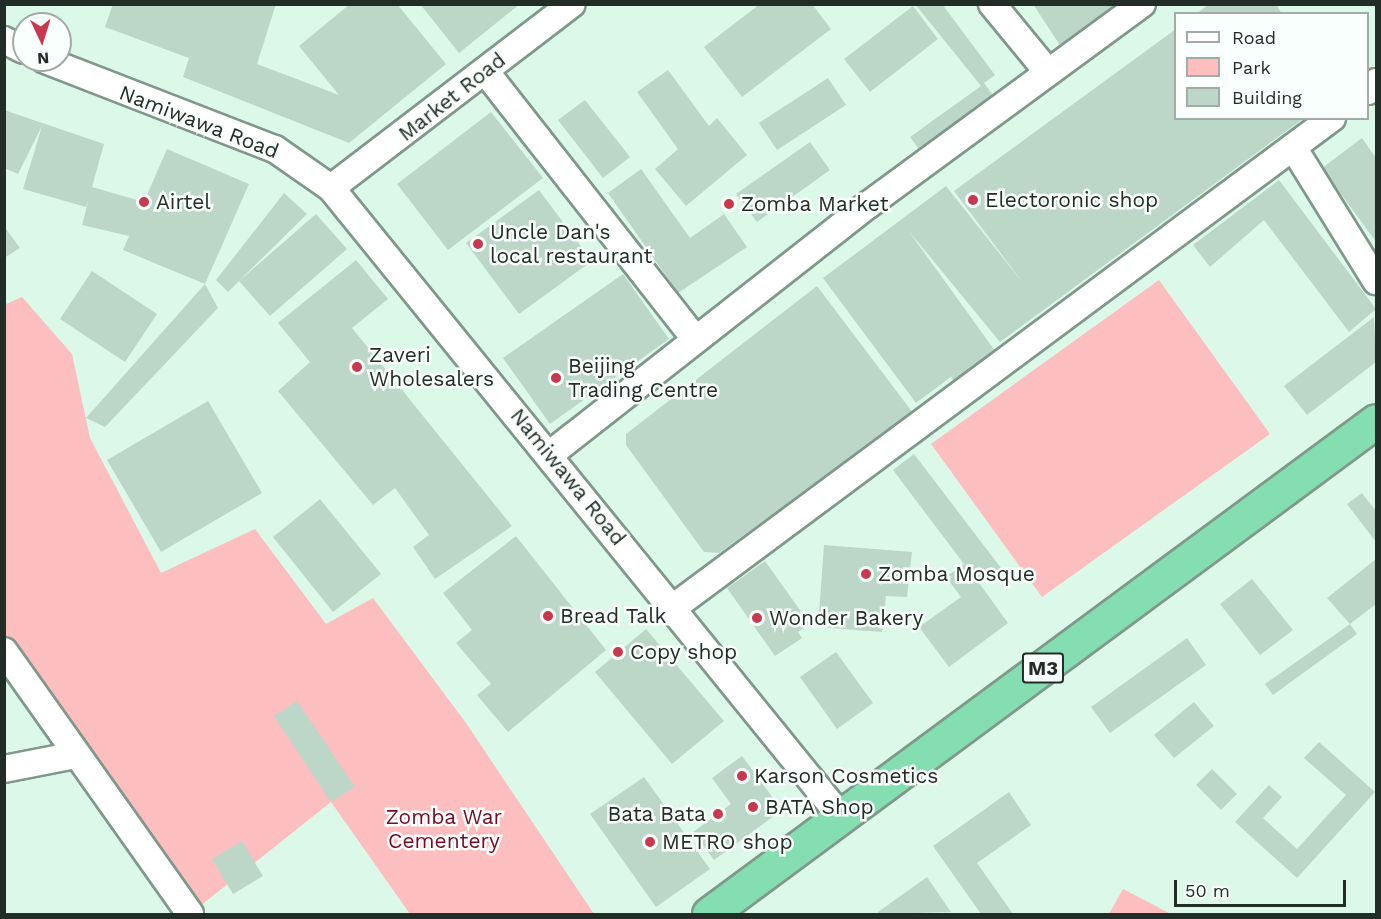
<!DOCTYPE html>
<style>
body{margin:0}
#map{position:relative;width:1381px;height:919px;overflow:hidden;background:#dcf8e8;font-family:"Work Sans",sans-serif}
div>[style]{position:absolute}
.green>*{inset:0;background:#fdbebf}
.building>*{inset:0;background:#bcd7c8}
.roads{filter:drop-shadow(2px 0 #7f988a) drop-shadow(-2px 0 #7f988a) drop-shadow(0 2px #7f988a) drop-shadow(0 -2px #7f988a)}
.minor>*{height:26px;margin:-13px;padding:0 13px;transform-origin:13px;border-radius:13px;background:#fff}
.highway>*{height:33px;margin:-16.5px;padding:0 16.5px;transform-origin:16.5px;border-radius:16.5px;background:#84deb2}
.dots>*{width:16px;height:16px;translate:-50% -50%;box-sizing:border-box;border:3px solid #f9fffc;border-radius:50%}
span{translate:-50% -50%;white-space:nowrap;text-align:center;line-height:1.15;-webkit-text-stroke:5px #f9fffc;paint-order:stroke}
.shield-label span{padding:2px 4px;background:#f9fffc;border:2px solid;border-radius:4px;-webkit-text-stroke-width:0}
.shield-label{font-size:20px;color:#222d27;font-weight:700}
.street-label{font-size:21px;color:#222d27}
.poi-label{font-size:21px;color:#222d27}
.left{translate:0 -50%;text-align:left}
.right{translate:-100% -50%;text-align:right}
.park-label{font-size:21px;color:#790923}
.frame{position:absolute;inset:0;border:6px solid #222d27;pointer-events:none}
.legend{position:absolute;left:1174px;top:12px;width:195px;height:108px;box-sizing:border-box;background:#f9fffc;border:2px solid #a3aba7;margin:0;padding:8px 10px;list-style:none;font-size:18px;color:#222d27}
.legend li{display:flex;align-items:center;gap:12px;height:30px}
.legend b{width:30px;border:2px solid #a3aba7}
.north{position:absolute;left:12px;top:12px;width:60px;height:60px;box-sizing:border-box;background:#f9fffc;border:2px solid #a3aba7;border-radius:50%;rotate:176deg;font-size:16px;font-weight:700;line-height:24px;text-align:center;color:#222d27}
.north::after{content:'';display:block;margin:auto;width:21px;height:27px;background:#c9384e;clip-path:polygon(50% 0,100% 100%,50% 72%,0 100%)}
.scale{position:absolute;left:1174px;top:880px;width:172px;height:27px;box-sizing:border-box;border:3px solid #222d27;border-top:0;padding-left:8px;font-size:18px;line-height:21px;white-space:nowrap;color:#222d27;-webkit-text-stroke:4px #f9fffc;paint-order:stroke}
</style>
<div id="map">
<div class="green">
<i style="clip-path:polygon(1159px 280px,1270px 434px,1042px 597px,931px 444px)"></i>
<i style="clip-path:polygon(22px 297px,72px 354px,90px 438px,161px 573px,255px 529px,326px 624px,373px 598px,466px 723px,594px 914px,410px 914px,331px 802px,190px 914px,5px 662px,4px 305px)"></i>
<i style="clip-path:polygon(1123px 889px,1171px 914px,1109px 914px)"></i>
</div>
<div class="building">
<i style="clip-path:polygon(113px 4px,276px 4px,257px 64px,339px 95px,299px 46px,350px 4px,397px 4px,446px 64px,349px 143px,183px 77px,189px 58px,105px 27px)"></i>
<i style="clip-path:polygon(420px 4px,520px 4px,459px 53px)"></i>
<i style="clip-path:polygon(760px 4px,812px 4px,831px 29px,742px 97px,704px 47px)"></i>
<i style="clip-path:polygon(915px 4px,942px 4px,995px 75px,984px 83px,995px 98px,921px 152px,910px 137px,981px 86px)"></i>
<i style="clip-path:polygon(1033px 4px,1126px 4px,1061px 47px)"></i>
<i style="clip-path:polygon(1209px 4px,1276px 4px,1282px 14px,1196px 14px)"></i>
<i style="clip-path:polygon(913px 6px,938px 39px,870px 92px,844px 59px)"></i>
<i style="clip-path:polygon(1176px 29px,1176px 118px,1304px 118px,1000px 342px,908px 230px,998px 355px,956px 384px,951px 377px,916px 403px,823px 278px,946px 186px,1023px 283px,954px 191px)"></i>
<i style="clip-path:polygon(668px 70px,709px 126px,717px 118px,747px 155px,686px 206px,655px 169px,678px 149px,637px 92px)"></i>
<i style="clip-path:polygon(828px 78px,846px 105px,777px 150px,759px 123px)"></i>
<i style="clip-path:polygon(585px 100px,630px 157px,603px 178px,558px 120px)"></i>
<i style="clip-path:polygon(4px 110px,104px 144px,92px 187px,144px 202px,167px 149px,249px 184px,205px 284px,123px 250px,129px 236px,82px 225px,89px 198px,86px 207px,23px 189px,42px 126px,18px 174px,4px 168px)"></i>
<i style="clip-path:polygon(491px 112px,543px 178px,448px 250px,397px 184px)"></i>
<i style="clip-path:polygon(1362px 138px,1376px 158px,1376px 242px,1322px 168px)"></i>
<i style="clip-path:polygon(810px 142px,830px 170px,757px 222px,736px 194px)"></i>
<i style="clip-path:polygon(641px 169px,690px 238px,724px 214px,747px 247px,678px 293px,608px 193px)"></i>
<i style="clip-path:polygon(1279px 180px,1376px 309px,1349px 332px,1264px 220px,1210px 267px,1193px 245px)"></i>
<i style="clip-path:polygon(539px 190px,592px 261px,519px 314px,466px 243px)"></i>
<i style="clip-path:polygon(284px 193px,307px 214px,228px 292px,216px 280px)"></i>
<i style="clip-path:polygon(316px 214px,347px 249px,270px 316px,239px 281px)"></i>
<i style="clip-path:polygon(4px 226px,20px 248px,4px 258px)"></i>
<i style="clip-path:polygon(356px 260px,388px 299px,352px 328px,512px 526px,435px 579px,413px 547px,429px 535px,395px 488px,373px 505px,278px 391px,310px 362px,278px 323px)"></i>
<i style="clip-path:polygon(92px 271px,157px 314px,125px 362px,60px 319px)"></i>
<i style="clip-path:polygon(623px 274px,669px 339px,550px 424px,503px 358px)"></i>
<i style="clip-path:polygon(205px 284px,218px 308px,105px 427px,86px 418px)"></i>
<i style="clip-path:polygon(817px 286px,913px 413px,719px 553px,704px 552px,626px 445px,626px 434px)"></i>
<i style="clip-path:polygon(1374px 317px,1376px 362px,1307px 415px,1284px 386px)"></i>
<i style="clip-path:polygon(208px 401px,262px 493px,161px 552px,107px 460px)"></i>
<i style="clip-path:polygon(914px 454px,1001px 568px,979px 583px,1008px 623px,949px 667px,919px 627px,961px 597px,946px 577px,964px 564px,893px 470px)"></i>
<i style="clip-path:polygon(1362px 493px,1376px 511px,1376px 542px,1347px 504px)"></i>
<i style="clip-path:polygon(320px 499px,381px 574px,333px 612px,273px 537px)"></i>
<i style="clip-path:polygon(516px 536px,606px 650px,508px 732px,477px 695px,491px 684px,456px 643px,472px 630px,443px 593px)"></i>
<i style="clip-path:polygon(824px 545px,912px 552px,907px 597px,886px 596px,882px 632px,818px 627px)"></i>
<i style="clip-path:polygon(1376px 559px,1376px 604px,1350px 624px,1327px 598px)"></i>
<i style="clip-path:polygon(765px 561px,810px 624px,798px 632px,802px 638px,775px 656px,727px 588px)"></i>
<i style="clip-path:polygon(1252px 579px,1293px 630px,1260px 655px,1220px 604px)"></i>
<i style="clip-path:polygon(1350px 624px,1357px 634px,1273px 695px,1265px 684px)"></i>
<i style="clip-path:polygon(646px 629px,724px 721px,672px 764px,595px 672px)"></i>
<i style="clip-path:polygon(1187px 638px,1206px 665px,1110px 733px,1091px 707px)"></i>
<i style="clip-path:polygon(836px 652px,873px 703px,837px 729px,800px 677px)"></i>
<i style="clip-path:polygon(297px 701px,355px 787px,331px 802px,274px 716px)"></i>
<i style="clip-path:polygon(1194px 702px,1214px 726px,1174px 758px,1154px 735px)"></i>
<i style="clip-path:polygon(1319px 742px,1375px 792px,1297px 878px,1235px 822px,1269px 785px,1282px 797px,1263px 818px,1297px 849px,1346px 795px,1304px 758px)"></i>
<i style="clip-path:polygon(742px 756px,782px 810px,714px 860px,693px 832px,731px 804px,712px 778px)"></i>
<i style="clip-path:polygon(1212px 769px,1237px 794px,1221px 810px,1196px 785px)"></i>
<i style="clip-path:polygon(644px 777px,710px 869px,656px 907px,590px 814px)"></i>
<i style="clip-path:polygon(1009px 792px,1031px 825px,977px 863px,1013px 914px,981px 914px,933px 846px)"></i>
<i style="clip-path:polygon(242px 841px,263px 876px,233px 894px,212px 859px)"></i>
<i style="clip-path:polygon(927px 877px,951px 912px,879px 914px,878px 912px)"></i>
</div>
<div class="roads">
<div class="minor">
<i style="left:992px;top:4px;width:87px;rotate:50.6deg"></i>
<i style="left:4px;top:40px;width:22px;rotate:27deg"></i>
<i style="left:45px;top:60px;width:247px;rotate:21.2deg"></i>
<i style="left:275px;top:149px;width:68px;rotate:34.9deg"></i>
<i style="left:331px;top:188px;width:810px;rotate:50.96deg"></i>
<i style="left:485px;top:71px;width:339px;rotate:51.9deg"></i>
<i style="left:1368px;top:91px;width:12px;rotate:-48deg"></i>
<i style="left:1293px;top:147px;width:158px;rotate:58.2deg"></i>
<i style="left:331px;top:188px;width:303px;rotate:-37.4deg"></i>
<i style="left:549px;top:455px;width:405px;rotate:-38.1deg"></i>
<i style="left:868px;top:205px;width:340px;rotate:-36.3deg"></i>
<i style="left:674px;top:607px;width:820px;rotate:-36.62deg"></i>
<i style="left:4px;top:651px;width:322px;rotate:54.7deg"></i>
<i style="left:4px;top:769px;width:73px;rotate:-11deg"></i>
</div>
<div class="highway">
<i style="left:709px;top:914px;width:829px;rotate:-36.47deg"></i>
</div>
</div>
<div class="dots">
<i style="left:973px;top:200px;background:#c9384e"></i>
<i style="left:144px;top:202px;background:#c9384e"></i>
<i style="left:729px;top:204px;background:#c9384e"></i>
<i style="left:478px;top:244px;background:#c9384e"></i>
<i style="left:357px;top:367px;background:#c9384e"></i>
<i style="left:556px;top:378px;background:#c9384e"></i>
<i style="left:866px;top:574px;background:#c9384e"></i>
<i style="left:548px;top:616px;background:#c9384e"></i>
<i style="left:757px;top:618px;background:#c9384e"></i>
<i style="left:618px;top:652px;background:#c9384e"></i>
<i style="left:742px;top:776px;background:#c9384e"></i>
<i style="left:753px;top:807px;background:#c9384e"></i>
<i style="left:718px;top:814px;background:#c9384e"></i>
<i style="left:650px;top:842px;background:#c9384e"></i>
</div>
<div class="shield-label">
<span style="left:1043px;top:668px">M3</span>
</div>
<div class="street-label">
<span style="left:452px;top:97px;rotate:-38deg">Market Road</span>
<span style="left:199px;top:122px;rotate:21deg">Namiwawa Road</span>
<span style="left:568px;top:477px;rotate:51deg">Namiwawa Road</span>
</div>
<div class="poi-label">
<span class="left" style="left:985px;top:200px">Electoronic shop</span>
<span class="left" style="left:156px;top:202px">Airtel</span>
<span class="left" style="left:741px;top:204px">Zomba Market</span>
<span class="left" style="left:490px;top:244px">Uncle Dan's<br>local restaurant</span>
<span class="left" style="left:369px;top:367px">Zaveri<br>Wholesalers</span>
<span class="left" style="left:568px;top:378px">Beijing<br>Trading Centre</span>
<span class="left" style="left:878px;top:574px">Zomba Mosque</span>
<span class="left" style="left:560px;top:616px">Bread Talk</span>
<span class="left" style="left:769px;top:618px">Wonder Bakery</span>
<span class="left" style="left:630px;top:652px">Copy shop</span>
<span class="left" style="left:754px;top:776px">Karson Cosmetics</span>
<span class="left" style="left:765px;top:807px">BATA Shop</span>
<span class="right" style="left:706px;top:814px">Bata Bata</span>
<span class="left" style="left:662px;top:842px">METRO shop</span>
</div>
<div class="park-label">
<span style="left:444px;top:829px">Zomba War<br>Cementery</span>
</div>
<div class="frame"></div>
<ul class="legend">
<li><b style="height:8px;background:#fff"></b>Road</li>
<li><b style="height:16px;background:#fdbebf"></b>Park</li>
<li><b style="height:16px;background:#bcd7c8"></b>Building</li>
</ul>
<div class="north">N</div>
<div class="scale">50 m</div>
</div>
